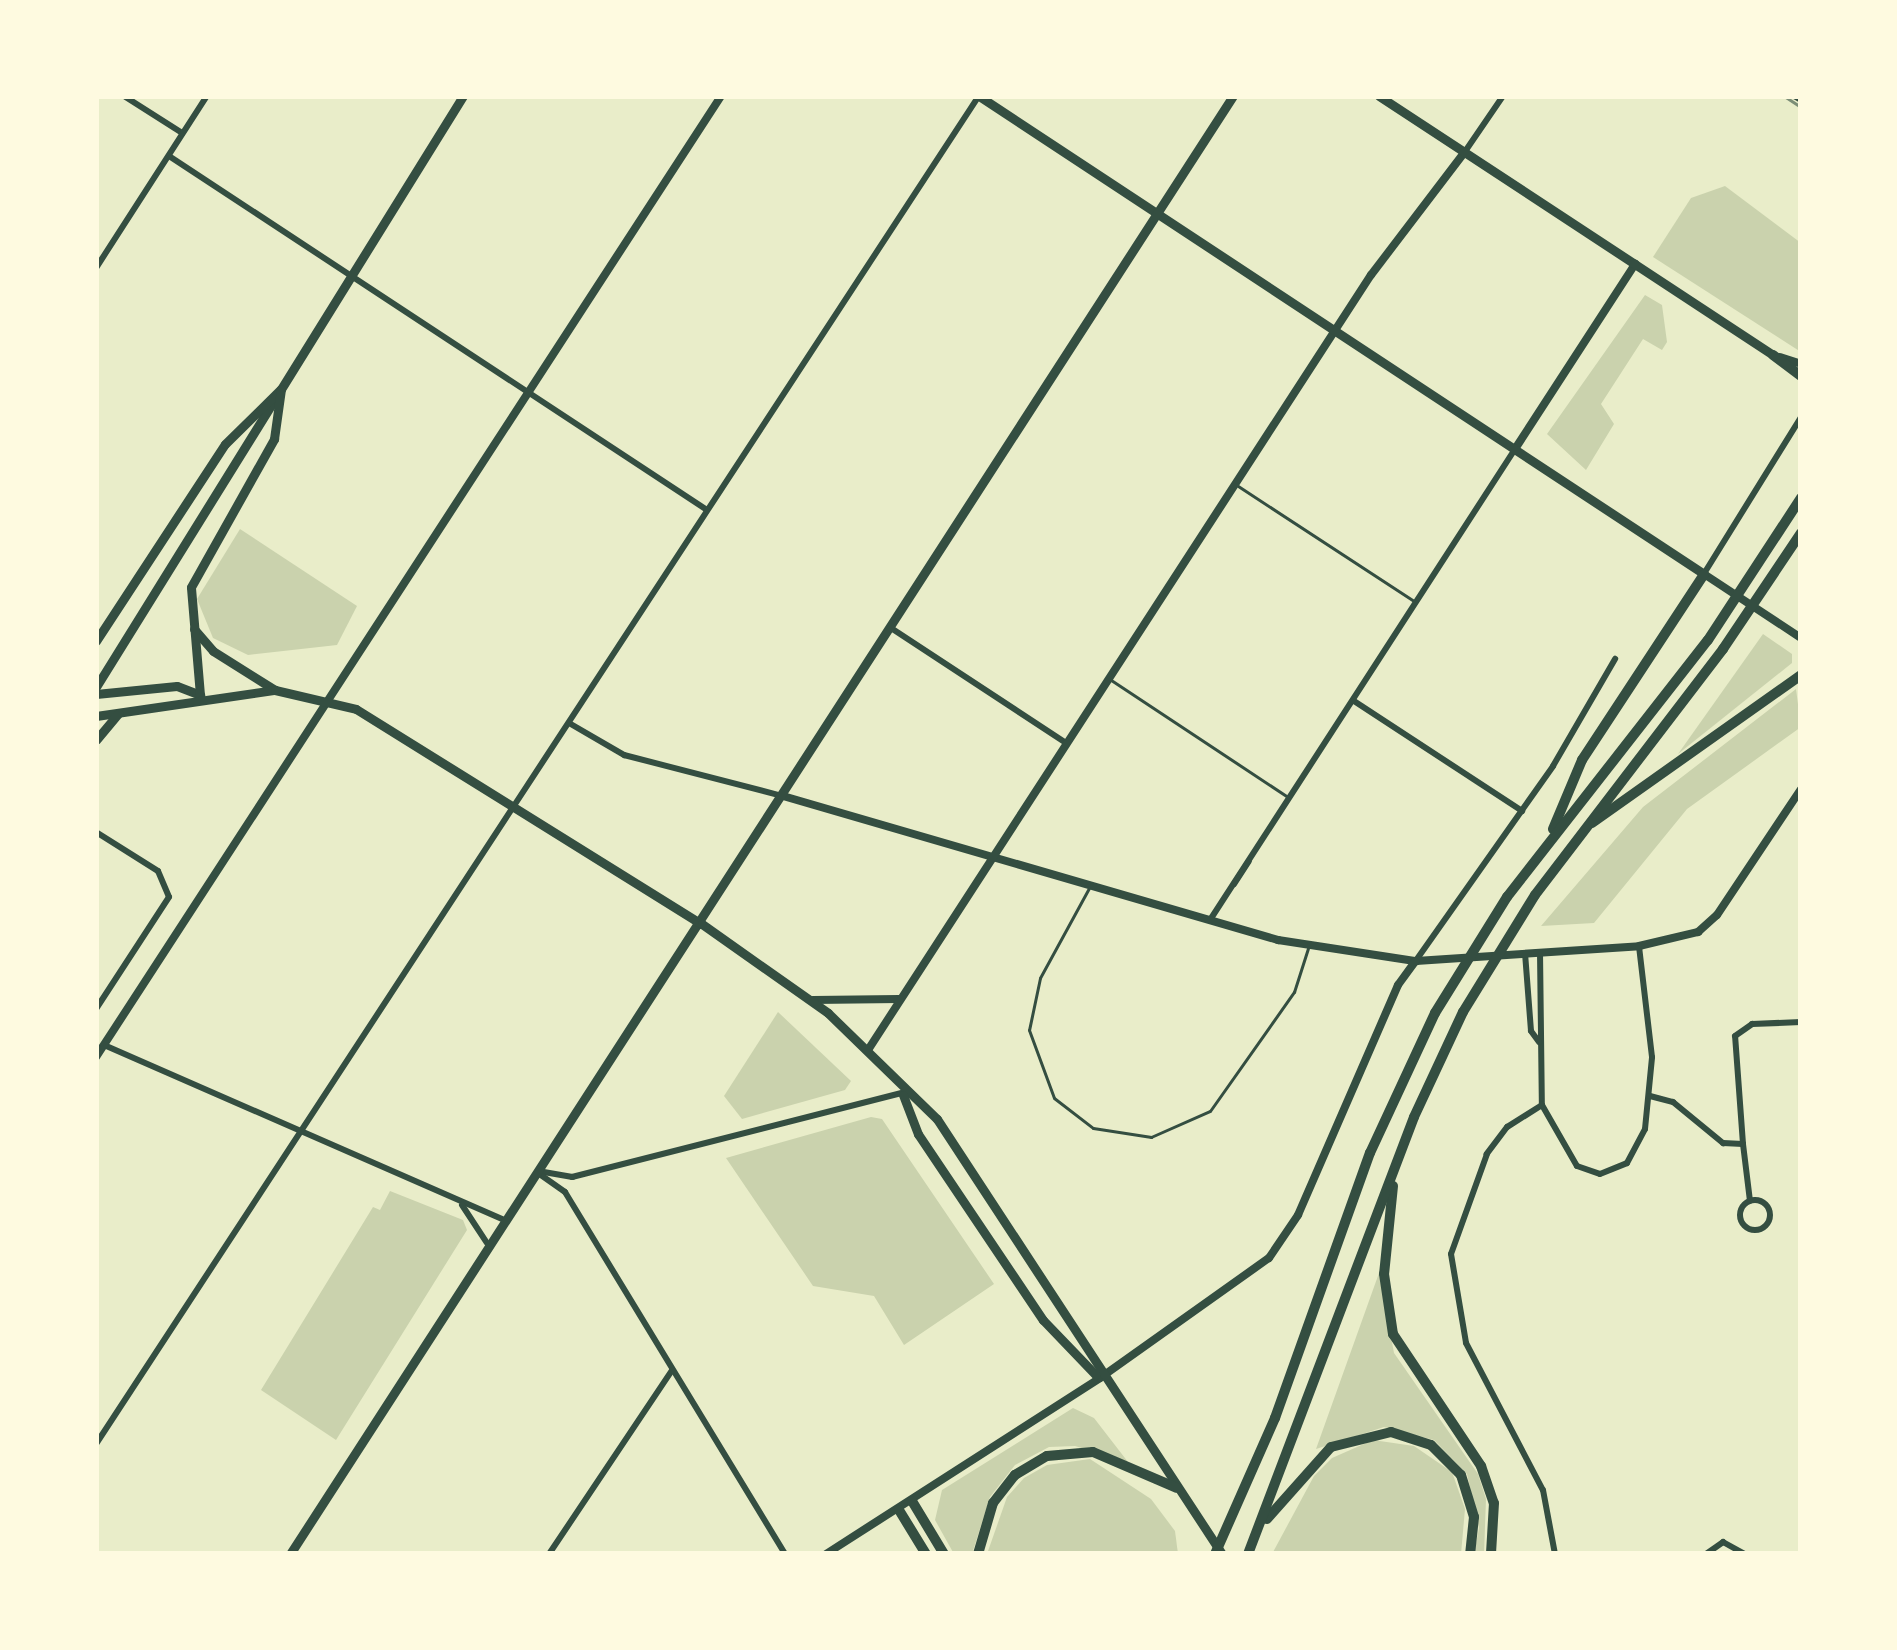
<!DOCTYPE html>
<style>
body{margin:0}
#map{position:relative;width:1897px;height:1650px;overflow:hidden;background:#e9edc9;font-family:Jost,sans-serif}
div>[style]{position:absolute}
.green>*{inset:0;background:#cad2ad}
.service>*{height:3px;margin:-1.5px;padding:0 1.5px;transform-origin:1.5px;border-radius:1.5px;background:#344e41}
.minor>*{height:6px;margin:-3px;padding:0 3px;transform-origin:3px;border-radius:3px;background:#344e41}
.minor>.ring{margin:-3px;padding:0;box-sizing:content-box;background:none;border:6px solid #344e41;border-radius:50%}
.tertiary>*{height:8px;margin:-4px;padding:0 4px;transform-origin:4px;border-radius:4px;background:#344e41}
.secondary>*{height:9px;margin:-4.5px;padding:0 4.5px;transform-origin:4.5px;border-radius:4.5px;background:#344e41}
.primary>*{height:9px;margin:-4.5px;padding:0 4.5px;transform-origin:4.5px;border-radius:4.5px;background:#344e41}
.motorway>*{height:10px;margin:-5px;padding:0 5px;transform-origin:5px;border-radius:5px;background:#344e41}
.tram>*{height:3px;margin:-1.5px;padding:0 1.5px;transform-origin:1.5px;border-radius:1.5px;background:#7c8e77}
span{translate:-50% -50%;white-space:nowrap;text-align:center;line-height:1.15;-webkit-text-stroke:12px #fefae0;paint-order:stroke}
.frame{position:absolute;inset:0;border:99px solid #fefae0;pointer-events:none}
</style>
<div id="map">
<div class="green">
<i style="clip-path:polygon(1725px 186px,1801px 243px,1801px 352px,1653px 257px,1691px 198px)"></i>
<i style="clip-path:polygon(1645px 295px,1662px 305px,1667px 342px,1662px 350px,1643px 339px,1601px 404px,1614px 424px,1586px 470px,1547px 434px)"></i>
<i style="clip-path:polygon(240px 529px,357px 606px,337px 645px,248px 655px,213px 638px,197px 599px)"></i>
<i style="clip-path:polygon(1763px 634px,1792px 654px,1792px 663px,1678px 754px)"></i>
<i style="clip-path:polygon(1796px 689px,1801px 727px,1687px 809px,1594px 923px,1541px 926px,1643px 807px)"></i>
<i style="clip-path:polygon(778px 1012px,851px 1081px,845px 1090px,742px 1119px,724px 1096px)"></i>
<i style="clip-path:polygon(871px 1117px,882px 1119px,994px 1284px,904px 1345px,874px 1296px,813px 1286px,726px 1158px)"></i>
<i style="clip-path:polygon(390px 1191px,463px 1220px,467px 1230px,336px 1440px,261px 1390px,373px 1207px,380px 1210px)"></i>
<i style="clip-path:polygon(1379px 1273px,1394px 1353px,1478px 1474px,1486px 1499px,1484px 1554px,1474px 1554px,1479px 1528px,1467px 1474px,1434px 1440px,1384px 1427px,1316px 1449px)"></i>
<i style="clip-path:polygon(1073px 1408px,1094px 1418px,1128px 1462px,1075px 1446px,1049px 1447px,1015px 1465px,990px 1497px,972px 1554px,954px 1554px,935px 1520px,942px 1490px)"></i>
<i style="clip-path:polygon(1373px 1440px,1414px 1446px,1452px 1472px,1465px 1509px,1461px 1554px,1272px 1554px,1314px 1476px,1332px 1458px)"></i>
<i style="clip-path:polygon(1090px 1459px,1151px 1499px,1175px 1531px,1178px 1554px,987px 1554px,1007px 1497px,1024px 1478px,1047px 1465px)"></i>
</div>
<div class="service">
<i style="left:1238px;top:486px;width:212px;rotate:33.2deg"></i>
<i style="left:1111px;top:680px;width:212px;rotate:33.5deg"></i>
<i style="left:1089px;top:888px;width:102px;rotate:118.6deg"></i>
<i style="left:1040px;top:978px;width:53px;rotate:101.9deg"></i>
<i style="left:1029px;top:1030px;width:72px;rotate:69.8deg"></i>
<i style="left:1054px;top:1098px;width:49px;rotate:37.6deg"></i>
<i style="left:1093px;top:1128px;width:59px;rotate:8.8deg"></i>
<i style="left:1151px;top:1137px;width:64px;rotate:-23.8deg"></i>
<i style="left:1210px;top:1111px;width:146px;rotate:-54.8deg"></i>
<i style="left:1294px;top:992px;width:46px;rotate:-72.3deg"></i>
</div>
<div class="minor">
<i style="left:124px;top:96px;width:69px;rotate:32.5deg"></i>
<i style="left:1794px;top:96px;width:8px;rotate:30deg"></i>
<i style="left:1464px;top:153px;width:69px;rotate:-55.6deg"></i>
<i style="left:169px;top:156px;width:644px;rotate:33.34deg"></i>
<i style="left:96px;top:268px;width:205px;rotate:-57.2deg"></i>
<i style="left:1705px;top:572px;width:182px;rotate:-58.2deg"></i>
<i style="left:891px;top:628px;width:209px;rotate:33.3deg"></i>
<i style="left:1354px;top:701px;width:201px;rotate:33.2deg"></i>
<i style="left:569px;top:723px;width:64px;rotate:30.2deg"></i>
<i style="left:624px;top:755px;width:160px;rotate:14.5deg"></i>
<i style="left:96px;top:832px;width:73px;rotate:32.2deg"></i>
<i style="left:158px;top:871px;width:28px;rotate:67deg"></i>
<i style="left:169px;top:897px;width:134px;rotate:123.1deg"></i>
<i style="left:1234px;top:884px;width:27px;rotate:-57deg"></i>
<i style="left:1210px;top:920px;width:561px;rotate:-57.07deg"></i>
<i style="left:1540px;top:952px;width:153px;rotate:89.3deg"></i>
<i style="left:1542px;top:1105px;width:70px;rotate:60.2deg"></i>
<i style="left:1577px;top:1166px;width:24px;rotate:19deg"></i>
<i style="left:1600px;top:1174px;width:29px;rotate:-22deg"></i>
<i style="left:1627px;top:1163px;width:38px;rotate:-62deg"></i>
<i style="left:1645px;top:1129px;width:72px;rotate:-84.4deg"></i>
<i style="left:1652px;top:1057px;width:112px;rotate:-96.7deg"></i>
<i style="left:1525px;top:953px;width:78px;rotate:85.6deg"></i>
<i style="left:1531px;top:1031px;width:14px;rotate:54deg"></i>
<i style="left:1417px;top:959px;width:236px;rotate:-54.8deg"></i>
<i style="left:1553px;top:766px;width:124px;rotate:-59.9deg"></i>
<i style="left:104px;top:1045px;width:435px;rotate:23.6deg"></i>
<i style="left:1650px;top:1096px;width:24px;rotate:15deg"></i>
<i style="left:1673px;top:1102px;width:65px;rotate:39.4deg"></i>
<i style="left:1723px;top:1143px;width:20px;rotate:3deg"></i>
<i style="left:1743px;top:1144px;width:57px;rotate:83deg"></i>
<i style="left:1542px;top:1105px;width:41px;rotate:147.8deg"></i>
<i style="left:1507px;top:1127px;width:34px;rotate:127deg"></i>
<i style="left:1487px;top:1154px;width:106px;rotate:109.8deg"></i>
<i style="left:1451px;top:1254px;width:90px;rotate:80.4deg"></i>
<i style="left:1466px;top:1343px;width:166px;rotate:62.4deg"></i>
<i style="left:1543px;top:1490px;width:65px;rotate:79.4deg"></i>
<i style="left:1743px;top:1144px;width:108px;rotate:-94.2deg"></i>
<i style="left:1735px;top:1036px;width:21px;rotate:-35deg"></i>
<i style="left:1752px;top:1024px;width:49px;rotate:-2.3deg"></i>
<i style="left:538px;top:1171px;width:35px;rotate:10deg"></i>
<i style="left:572px;top:1177px;width:341px;rotate:-14.3deg"></i>
<i style="left:538px;top:1173px;width:33px;rotate:35deg"></i>
<i style="left:565px;top:1192px;width:424px;rotate:58.7deg"></i>
<i class="ring" style="left:1740px;top:1200px;width:24px;height:24px"></i>
<i style="left:462px;top:1205px;width:45px;rotate:56.7deg"></i>
<i style="left:96px;top:1444px;width:1610px;rotate:-56.78deg"></i>
<i style="left:549px;top:1554px;width:221px;rotate:-56.2deg"></i>
<i style="left:1706px;top:1554px;width:21px;rotate:-35deg"></i>
<i style="left:1723px;top:1542px;width:25px;rotate:29deg"></i>
</div>
<div class="tertiary">
<i style="left:1780px;top:357px;width:22px;rotate:18deg"></i>
<i style="left:1515px;top:449px;width:221px;rotate:-57deg"></i>
<i style="left:1704px;top:574px;width:116px;rotate:33.4deg"></i>
<i style="left:783px;top:796px;width:516px;rotate:16.22deg"></i>
<i style="left:1278px;top:940px;width:140px;rotate:8.7deg"></i>
<i style="left:1416px;top:961px;width:224px;rotate:-3.8deg"></i>
<i style="left:1639px;top:946px;width:61px;rotate:-13.3deg"></i>
<i style="left:1698px;top:932px;width:25px;rotate:-42deg"></i>
<i style="left:1717px;top:915px;width:151px;rotate:-56.3deg"></i>
<i style="left:813px;top:1000px;width:86px;rotate:-0.7deg"></i>
<i style="left:868px;top:1050px;width:924px;rotate:-57.02deg"></i>
<i style="left:1371px;top:275px;width:153px;rotate:-52.7deg"></i>
<i style="left:96px;top:1057px;width:1146px;rotate:-56.96deg"></i>
<i style="left:826px;top:1554px;width:326px;rotate:-32.7deg"></i>
<i style="left:1100px;top:1378px;width:207px;rotate:-35.4deg"></i>
<i style="left:1269px;top:1258px;width:52px;rotate:-56deg"></i>
<i style="left:1298px;top:1215px;width:251px;rotate:-66.5deg"></i>
<i style="left:1398px;top:985px;width:29px;rotate:-54deg"></i>
</div>
<div class="secondary">
<i style="left:979px;top:96px;width:868px;rotate:33.4deg"></i>
<i style="left:1379px;top:96px;width:472px;rotate:33.3deg"></i>
<i style="left:96px;top:687px;width:696px;rotate:-58.16deg"></i>
<i style="left:290px;top:1554px;width:1736px;rotate:-57.11deg"></i>
</div>
<div class="primary">
<i style="left:194px;top:629px;width:29px;rotate:49deg"></i>
<i style="left:213px;top:651px;width:73px;rotate:32.2deg"></i>
<i style="left:96px;top:641px;width:235px;rotate:-56.8deg"></i>
<i style="left:225px;top:444px;width:78px;rotate:-44.5deg"></i>
<i style="left:96px;top:694px;width:81px;rotate:-5.6deg"></i>
<i style="left:177px;top:686px;width:25px;rotate:21deg"></i>
<i style="left:200px;top:695px;width:108px;rotate:-94.8deg"></i>
<i style="left:191px;top:587px;width:170px;rotate:-60.7deg"></i>
<i style="left:274px;top:439px;width:50px;rotate:-82deg"></i>
<i style="left:96px;top:716px;width:181px;rotate:-8.3deg"></i>
<i style="left:275px;top:690px;width:83px;rotate:13.2deg"></i>
<i style="left:356px;top:709px;width:407px;rotate:31.9deg"></i>
<i style="left:702px;top:924px;width:154px;rotate:35.2deg"></i>
<i style="left:828px;top:1013px;width:152px;rotate:44.2deg"></i>
<i style="left:937px;top:1119px;width:520px;rotate:56.77deg"></i>
<i style="left:96px;top:740px;width:35px;rotate:-50deg"></i>
<i style="left:903px;top:1095px;width:42px;rotate:69deg"></i>
<i style="left:918px;top:1134px;width:224px;rotate:56.1deg"></i>
<i style="left:1043px;top:1320px;width:76px;rotate:46.1deg"></i>
</div>
<div class="motorway">
<i style="left:1773px;top:355px;width:35px;rotate:37deg"></i>
<i style="left:1592px;top:823px;width:256px;rotate:-35.3deg"></i>
<i style="left:1553px;top:829px;width:75px;rotate:-67.2deg"></i>
<i style="left:1582px;top:760px;width:222px;rotate:-56.7deg"></i>
<i style="left:1393px;top:1186px;width:88px;rotate:95.8deg"></i>
<i style="left:1384px;top:1274px;width:61px;rotate:81.5deg"></i>
<i style="left:1393px;top:1334px;width:159px;rotate:56.3deg"></i>
<i style="left:1481px;top:1466px;width:39px;rotate:71deg"></i>
<i style="left:1494px;top:1503px;width:51px;rotate:93.4deg"></i>
<i style="left:912px;top:1501px;width:62px;rotate:58.9deg"></i>
<i style="left:899px;top:1510px;width:52px;rotate:58.5deg"></i>
<i style="left:1267px;top:1519px;width:96px;rotate:-48.4deg"></i>
<i style="left:1331px;top:1447px;width:62px;rotate:-14deg"></i>
<i style="left:1391px;top:1432px;width:42px;rotate:18deg"></i>
<i style="left:1431px;top:1445px;width:42px;rotate:45deg"></i>
<i style="left:1461px;top:1475px;width:44px;rotate:72.8deg"></i>
<i style="left:1474px;top:1517px;width:37px;rotate:96deg"></i>
<i style="left:978px;top:1554px;width:53px;rotate:-73.6deg"></i>
<i style="left:993px;top:1503px;width:36px;rotate:-52deg"></i>
<i style="left:1015px;top:1475px;width:37px;rotate:-31deg"></i>
<i style="left:1047px;top:1456px;width:46px;rotate:-5deg"></i>
<i style="left:1093px;top:1452px;width:91px;rotate:23.2deg"></i>
<i style="left:1215px;top:1554px;width:149px;rotate:-66.2deg"></i>
<i style="left:1275px;top:1418px;width:282px;rotate:-70.3deg"></i>
<i style="left:1370px;top:1153px;width:154px;rotate:-65.1deg"></i>
<i style="left:1435px;top:1013px;width:137px;rotate:-58.2deg"></i>
<i style="left:1507px;top:897px;width:326px;rotate:-52deg"></i>
<i style="left:1708px;top:640px;width:170px;rotate:-56.8deg"></i>
<i style="left:1248px;top:1554px;width:467px;rotate:-69.2deg"></i>
<i style="left:1414px;top:1117px;width:116px;rotate:-65deg"></i>
<i style="left:1463px;top:1012px;width:137px;rotate:-58.4deg"></i>
<i style="left:1535px;top:895px;width:310px;rotate:-52.6deg"></i>
<i style="left:1723px;top:649px;width:140px;rotate:-56.1deg"></i>
</div>
<div class="tram">
<i style="left:1784px;top:96px;width:20px;rotate:33deg"></i>
</div>
<div class="frame"></div>
</div>
